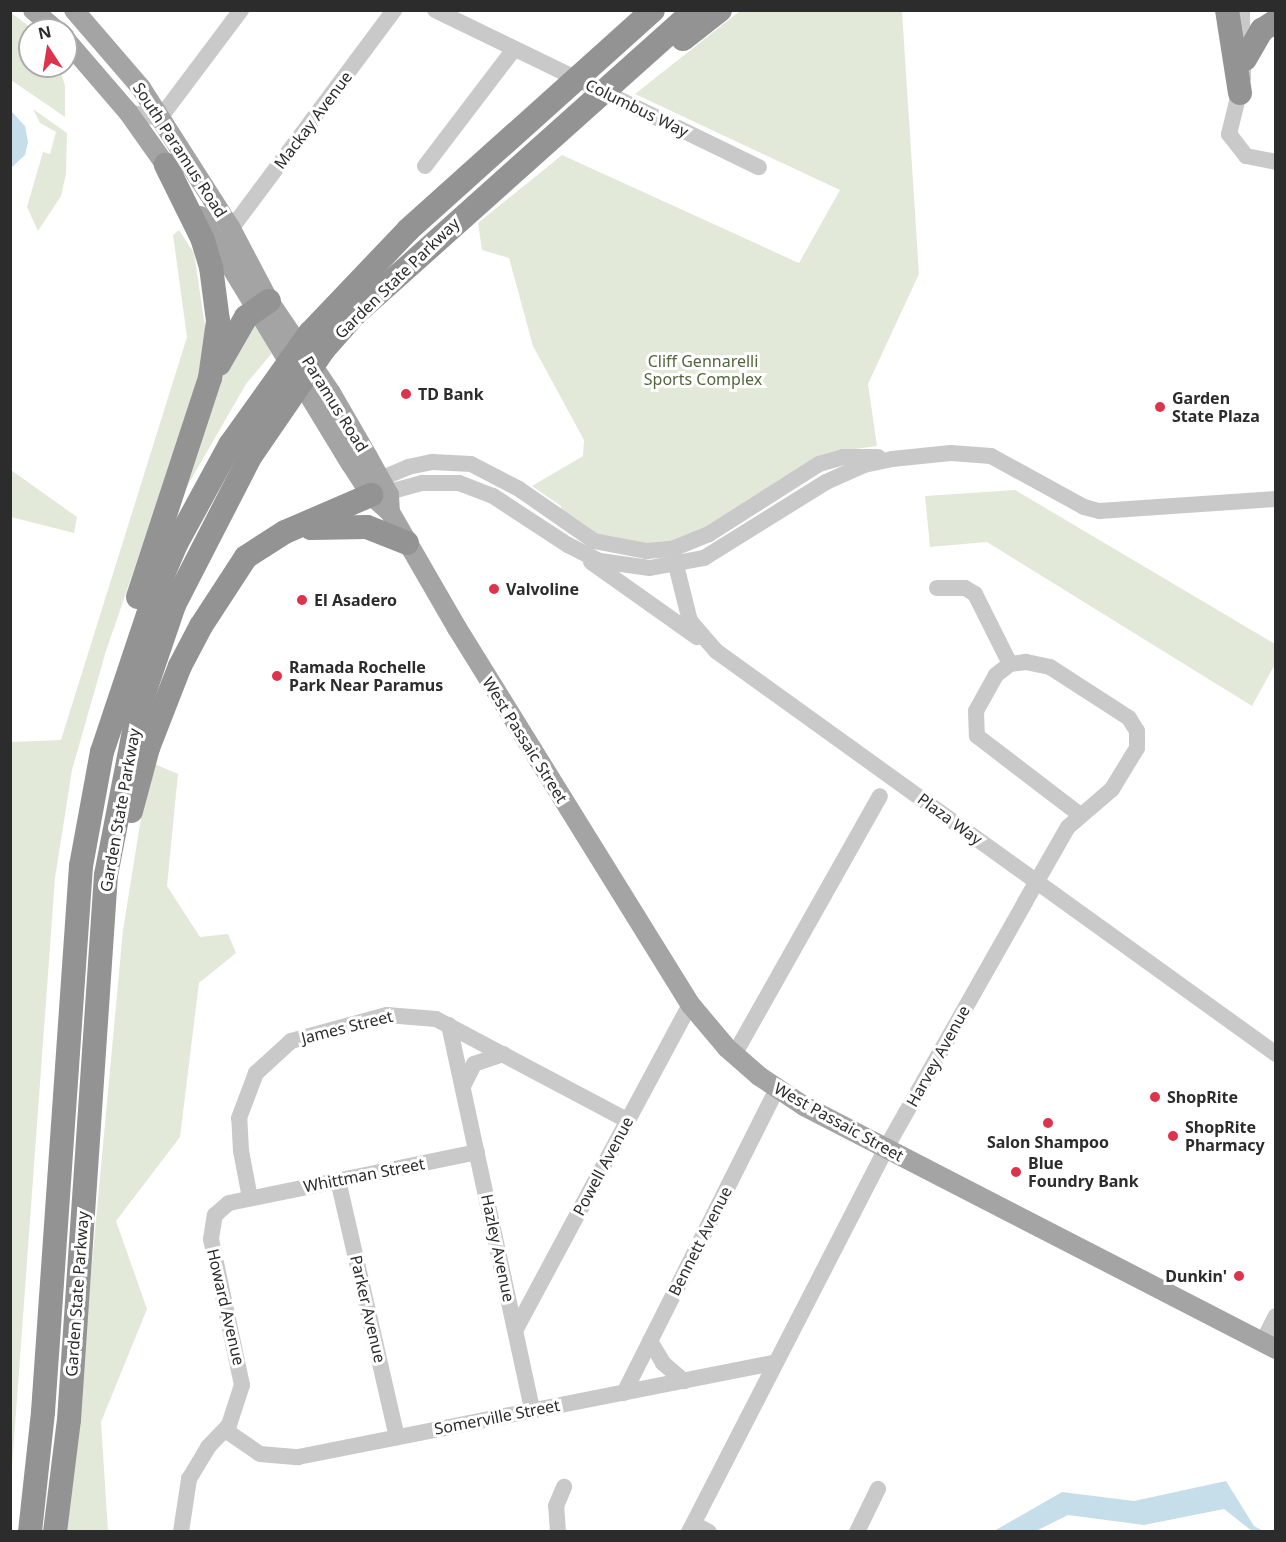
<!DOCTYPE html>
<style>
body{margin:0}
#map{position:relative;width:1286px;height:1542px;overflow:hidden;background:#fff;font-family:"Noto Sans",sans-serif}
div>[style]{position:absolute}
.green>*{inset:0;background:#e3e9d9}
.water>*{inset:0;background:#c5dee9}
.minor>*{height:16px;margin:-8px;padding:0 8px;transform-origin:8px;border-radius:8px;background:#c9c9c9}
.major>*{height:20px;margin:-10px;padding:0 10px;transform-origin:10px;border-radius:10px;background:#a4a4a4}
.highway>*{height:24px;margin:-12px;padding:0 12px;transform-origin:12px;border-radius:12px;background:#939393}
.dots>*{width:16px;height:16px;translate:-50% -50%;box-sizing:border-box;border:3px solid #fff;border-radius:50%}
span{translate:-50% -50%;white-space:nowrap;text-align:center;line-height:1.15;-webkit-text-stroke:6px #fff;paint-order:stroke}
.street-label{font-size:16px;color:#2c2c2c}
.park-label{font-size:16px;color:#52653b}
.poi-label{font-size:16px;color:#2c2c2c;font-weight:700}
.left{translate:0 -50%;text-align:left}
.right{translate:-100% -50%;text-align:right}
.frame{position:absolute;inset:0;border:12px solid #2c2c2c;pointer-events:none}
.north{position:absolute;left:18px;top:18px;width:60px;height:60px;box-sizing:border-box;background:#fff;border:2px solid #ababab;border-radius:50%;rotate:348deg;font-size:16px;font-weight:700;line-height:24px;text-align:center;color:#2c2c2c}
.north::after{content:'';display:block;margin:auto;width:21px;height:27px;background:#dd334c;clip-path:polygon(50% 0,100% 100%,50% 72%,0 100%)}
</style>
<div id="map">
<div class="green">
<i style="clip-path:polygon(740px 11px,902px 11px,919px 274px,868px 384px,877px 446px,855px 449px,709px 530px,674px 544px,642px 546px,608px 541px,561px 512px,561px 506px,532px 486px,583px 456px,584px 440px,533px 346px,509px 258px,482px 250px,478px 223px,562px 155px,799px 263px,840px 190px,635px 94px)"></i>
<i style="clip-path:polygon(10px 12px,34px 30px,30px 30px,30px 66px,59px 66px,65px 86px,65px 117px,11px 80px)"></i>
<i style="clip-path:polygon(33px 109px,67px 133px,66px 174px,61px 196px,38px 231px,27px 207px,43px 152px,50px 154px,56px 132px,40px 123px)"></i>
<i style="clip-path:polygon(179px 230px,194px 253px,209px 352px,106px 651px,72px 770px,55px 878px,11px 1481px,11px 742px,61px 740px,187px 337px,173px 235px)"></i>
<i style="clip-path:polygon(258px 324px,272px 353px,246px 384px,170px 516px,210px 390px,246px 326px)"></i>
<i style="clip-path:polygon(11px 470px,77px 517px,74px 533px,11px 517px)"></i>
<i style="clip-path:polygon(1015px 490px,1275px 644px,1275px 664px,1252px 706px,987px 542px,930px 547px,925px 496px)"></i>
<i style="clip-path:polygon(150px 762px,178px 774px,167px 886px,200px 937px,228px 934px,236px 953px,199px 983px,180px 1137px,116px 1221px,147px 1309px,101px 1422px,108px 1531px,67px 1532px,123px 930px)"></i>
</div>
<div class="water">
<i style="clip-path:polygon(11px 111px,25px 126px,28px 142px,25px 155px,11px 168px)"></i>
<i style="clip-path:polygon(1226px 1481px,1254px 1526px,1263px 1531px,1252px 1531px,1224px 1509px,1144px 1525px,1068px 1515px,1036px 1531px,994px 1531px,1062px 1492px,1134px 1501px)"></i>
</div>
<div class="minor">
<i style="left:435px;top:10px;width:360px;rotate:25.9deg"></i>
<i style="left:1242px;top:10px;width:67px;rotate:89.1deg"></i>
<i style="left:1243px;top:77px;width:59px;rotate:103.8deg"></i>
<i style="left:1229px;top:134px;width:28px;rotate:52deg"></i>
<i style="left:1246px;top:156px;width:31px;rotate:11deg"></i>
<i style="left:128px;top:112px;width:33px;rotate:11deg"></i>
<i style="left:160px;top:118px;width:135px;rotate:-53.1deg"></i>
<i style="left:425px;top:166px;width:147px;rotate:-52.7deg"></i>
<i style="left:231px;top:229px;width:273px;rotate:-53.3deg"></i>
<i style="left:374px;top:489px;width:12px;rotate:-59deg"></i>
<i style="left:380px;top:479px;width:30px;rotate:-23deg"></i>
<i style="left:408px;top:467px;width:25px;rotate:-12deg"></i>
<i style="left:432px;top:462px;width:39px;rotate:3deg"></i>
<i style="left:471px;top:464px;width:54px;rotate:27.5deg"></i>
<i style="left:519px;top:489px;width:91px;rotate:34.7deg"></i>
<i style="left:594px;top:541px;width:54px;rotate:10.7deg"></i>
<i style="left:647px;top:551px;width:25px;rotate:-5deg"></i>
<i style="left:672px;top:549px;width:40px;rotate:-22deg"></i>
<i style="left:709px;top:534px;width:130px;rotate:-32.5deg"></i>
<i style="left:819px;top:464px;width:25px;rotate:-16deg"></i>
<i style="left:843px;top:457px;width:35px"></i>
<i style="left:378px;top:495px;width:46px;rotate:-15.3deg"></i>
<i style="left:422px;top:483px;width:37px"></i>
<i style="left:459px;top:483px;width:36px;rotate:21deg"></i>
<i style="left:493px;top:496px;width:90px;rotate:33.2deg"></i>
<i style="left:568px;top:545px;width:36px;rotate:27deg"></i>
<i style="left:600px;top:561px;width:50px;rotate:8deg"></i>
<i style="left:650px;top:568px;width:55px;rotate:-10.5deg"></i>
<i style="left:704px;top:558px;width:144px;rotate:-31.9deg"></i>
<i style="left:826px;top:482px;width:42px;rotate:-24.1deg"></i>
<i style="left:864px;top:465px;width:29px;rotate:-12deg"></i>
<i style="left:892px;top:459px;width:59px;rotate:-5.8deg"></i>
<i style="left:951px;top:453px;width:40px;rotate:4.3deg"></i>
<i style="left:991px;top:456px;width:106px;rotate:28.7deg"></i>
<i style="left:1084px;top:507px;width:16px;rotate:15deg"></i>
<i style="left:1099px;top:511px;width:177px;rotate:-3.9deg"></i>
<i style="left:672px;top:549px;width:74px;rotate:76deg"></i>
<i style="left:690px;top:621px;width:40px;rotate:49deg"></i>
<i style="left:716px;top:651px;width:690px;rotate:35.74deg"></i>
<i style="left:591px;top:562px;width:130px;rotate:35.3deg"></i>
<i style="left:937px;top:588px;width:28px"></i>
<i style="left:965px;top:588px;width:12px;rotate:31deg"></i>
<i style="left:975px;top:594px;width:78px;rotate:63.4deg"></i>
<i style="left:449px;top:1025px;width:394px;rotate:77.8deg"></i>
<i style="left:734px;top:1055px;width:297px;rotate:-60.6deg"></i>
<i style="left:463px;top:1086px;width:25px;rotate:-63deg"></i>
<i style="left:474px;top:1064px;width:31px;rotate:-19deg"></i>
<i style="left:338px;top:1180px;width:264px;rotate:77.1deg"></i>
<i style="left:250px;top:1198px;width:48px;rotate:-100.8deg"></i>
<i style="left:241px;top:1151px;width:33px;rotate:-93deg"></i>
<i style="left:239px;top:1118px;width:48px;rotate:-69.3deg"></i>
<i style="left:256px;top:1073px;width:47px;rotate:-42.4deg"></i>
<i style="left:291px;top:1041px;width:99px;rotate:-15.2deg"></i>
<i style="left:387px;top:1015px;width:49px;rotate:4.7deg"></i>
<i style="left:436px;top:1019px;width:216px;rotate:27.9deg"></i>
<i style="left:516px;top:1329px;width:369px;rotate:-61.8deg"></i>
<i style="left:650px;top:1341px;width:26px;rotate:59deg"></i>
<i style="left:663px;top:1363px;width:28px;rotate:41deg"></i>
<i style="left:1262px;top:1343px;width:30px;rotate:-63deg"></i>
<i style="left:624px;top:1393px;width:340px;rotate:-63.3deg"></i>
<i style="left:225px;top:1430px;width:42px;rotate:34.4deg"></i>
<i style="left:260px;top:1454px;width:38px;rotate:5deg"></i>
<i style="left:298px;top:1457px;width:487px;rotate:-11.2deg"></i>
<i style="left:694px;top:1524px;width:17px;rotate:28deg"></i>
<i style="left:181px;top:1532px;width:54px;rotate:-81.4deg"></i>
<i style="left:189px;top:1479px;width:37px;rotate:-59deg"></i>
<i style="left:208px;top:1447px;width:30px;rotate:-46deg"></i>
<i style="left:229px;top:1425px;width:42px;rotate:-72deg"></i>
<i style="left:242px;top:1385px;width:149px;rotate:-102deg"></i>
<i style="left:211px;top:1239px;width:24px;rotate:-81deg"></i>
<i style="left:215px;top:1215px;width:18px;rotate:-41deg"></i>
<i style="left:229px;top:1203px;width:253px;rotate:-11.6deg"></i>
<i style="left:558px;top:1532px;width:26px;rotate:-94deg"></i>
<i style="left:556px;top:1506px;width:21px;rotate:-67deg"></i>
<i style="left:689px;top:1532px;width:432px;rotate:-62.8deg"></i>
<i style="left:886px;top:1148px;width:283px;rotate:-60.5deg"></i>
<i style="left:1025px;top:902px;width:86px;rotate:-60.2deg"></i>
<i style="left:1068px;top:827px;width:58px;rotate:-40.8deg"></i>
<i style="left:1112px;top:789px;width:48px;rotate:-58.6deg"></i>
<i style="left:1137px;top:748px;width:17px;rotate:-90deg"></i>
<i style="left:1137px;top:731px;width:15px;rotate:-122deg"></i>
<i style="left:1129px;top:718px;width:94px;rotate:-147.2deg"></i>
<i style="left:1050px;top:667px;width:25px;rotate:-168deg"></i>
<i style="left:1026px;top:662px;width:16px;rotate:173deg"></i>
<i style="left:1010px;top:664px;width:18px;rotate:142deg"></i>
<i style="left:996px;top:675px;width:41px;rotate:119.1deg"></i>
<i style="left:976px;top:711px;width:25px;rotate:88deg"></i>
<i style="left:977px;top:736px;width:128px;rotate:37.4deg"></i>
<i style="left:857px;top:1532px;width:48px;rotate:-64deg"></i>
</div>
<div class="major">
<i style="left:33px;top:10px;width:30px;rotate:41deg"></i>
<i style="left:74px;top:10px;width:103px;rotate:49.3deg"></i>
<i style="left:141px;top:88px;width:167px;rotate:57.4deg"></i>
<i style="left:231px;top:229px;width:81px;rotate:62.2deg"></i>
<i style="left:269px;top:301px;width:111px;rotate:56deg"></i>
<i style="left:331px;top:393px;width:74px;rotate:60deg"></i>
<i style="left:368px;top:457px;width:43px;rotate:61.1deg"></i>
<i style="left:389px;top:495px;width:17px;rotate:87deg"></i>
<i style="left:66px;top:40px;width:95px;rotate:49.3deg"></i>
<i style="left:128px;top:112px;width:80px;rotate:54.7deg"></i>
<i style="left:200px;top:216px;width:290px;rotate:58.7deg"></i>
<i style="left:351px;top:464px;width:37px;rotate:57deg"></i>
<i style="left:371px;top:495px;width:25px;rotate:42deg"></i>
<i style="left:390px;top:512px;width:134px;rotate:60deg"></i>
<i style="left:457px;top:628px;width:442px;rotate:58.2deg"></i>
<i style="left:690px;top:1004px;width:57px;rotate:49.9deg"></i>
<i style="left:727px;top:1048px;width:43px;rotate:41.2deg"></i>
<i style="left:759px;top:1076px;width:54px;rotate:33.7deg"></i>
<i style="left:804px;top:1106px;width:531px;rotate:27.24deg"></i>
</div>
<div class="highway">
<i style="left:1227px;top:10px;width:84px;rotate:81.1deg"></i>
<i style="left:683px;top:39px;width:47px;rotate:-38.1deg"></i>
<i style="left:1245px;top:59px;width:34px;rotate:-60deg"></i>
<i style="left:1262px;top:30px;width:17px;rotate:-33deg"></i>
<i style="left:219px;top:364px;width:54px;rotate:-60.1deg"></i>
<i style="left:246px;top:317px;width:28px;rotate:-35deg"></i>
<i style="left:311px;top:528px;width:56px;rotate:-1deg"></i>
<i style="left:367px;top:527px;width:43px;rotate:21.8deg"></i>
<i style="left:138px;top:597px;width:231px;rotate:-71.8deg"></i>
<i style="left:210px;top:378px;width:58px;rotate:-82deg"></i>
<i style="left:218px;top:321px;width:54px;rotate:-97.4deg"></i>
<i style="left:211px;top:267px;width:28px;rotate:-107deg"></i>
<i style="left:203px;top:240px;width:84px;rotate:-116.3deg"></i>
<i style="left:131px;top:811px;width:65px;rotate:-74.9deg"></i>
<i style="left:148px;top:748px;width:88px;rotate:-68.7deg"></i>
<i style="left:180px;top:666px;width:45px;rotate:-62.3deg"></i>
<i style="left:201px;top:626px;width:82px;rotate:-56.9deg"></i>
<i style="left:246px;top:557px;width:46px;rotate:-32.7deg"></i>
<i style="left:285px;top:532px;width:94px;rotate:-23.3deg"></i>
<i style="left:30px;top:1532px;width:121px;rotate:-83.8deg"></i>
<i style="left:43px;top:1412px;width:547px;rotate:-86.02deg"></i>
<i style="left:81px;top:866px;width:116px;rotate:-79.6deg"></i>
<i style="left:102px;top:752px;width:170px;rotate:-71.5deg"></i>
<i style="left:156px;top:591px;width:51px;rotate:-66.9deg"></i>
<i style="left:176px;top:544px;width:113px;rotate:-61.4deg"></i>
<i style="left:230px;top:445px;width:138px;rotate:-54.5deg"></i>
<i style="left:310px;top:333px;width:142px;rotate:-46.4deg"></i>
<i style="left:408px;top:230px;width:329px;rotate:-41.9deg"></i>
<i style="left:55px;top:1532px;width:113px;rotate:-82.9deg"></i>
<i style="left:69px;top:1420px;width:546px;rotate:-86.12deg"></i>
<i style="left:106px;top:875px;width:167px;rotate:-79deg"></i>
<i style="left:138px;top:711px;width:112px;rotate:-71.2deg"></i>
<i style="left:174px;top:605px;width:166px;rotate:-62.8deg"></i>
<i style="left:250px;top:457px;width:131px;rotate:-55.6deg"></i>
<i style="left:324px;top:349px;width:47px;rotate:-48.5deg"></i>
<i style="left:355px;top:314px;width:456px;rotate:-41.8deg"></i>
</div>
<div class="dots">
<i style="left:406px;top:394px;background:#dd334c"></i>
<i style="left:1160px;top:407px;background:#dd334c"></i>
<i style="left:494px;top:589px;background:#dd334c"></i>
<i style="left:302px;top:600px;background:#dd334c"></i>
<i style="left:277px;top:676px;background:#dd334c"></i>
<i style="left:1155px;top:1097px;background:#dd334c"></i>
<i style="left:1048px;top:1123px;background:#dd334c"></i>
<i style="left:1173px;top:1136px;background:#dd334c"></i>
<i style="left:1016px;top:1172px;background:#dd334c"></i>
<i style="left:1239px;top:1276px;background:#dd334c"></i>
</div>
<div class="street-label">
<span style="left:637px;top:108px;rotate:26deg">Columbus Way</span>
<span style="left:313px;top:120px;rotate:-53deg">Mackay Avenue</span>
<span style="left:180px;top:150px;rotate:57deg">South Paramus Road</span>
<span style="left:397px;top:278px;rotate:-44deg">Garden State Parkway</span>
<span style="left:335px;top:404px;rotate:58deg">Paramus Road</span>
<span style="left:525px;top:740px;rotate:58deg">West Passaic Street</span>
<span style="left:120px;top:810px;rotate:-80deg">Garden State Parkway</span>
<span style="left:950px;top:819px;rotate:36deg">Plaza Way</span>
<span style="left:347px;top:1027px;rotate:-14deg">James Street</span>
<span style="left:938px;top:1056px;rotate:-61deg">Harvey Avenue</span>
<span style="left:839px;top:1122px;rotate:29deg">West Passaic Street</span>
<span style="left:603px;top:1166px;rotate:-62deg">Powell Avenue</span>
<span style="left:364px;top:1175px;rotate:-11deg">Whittman Street</span>
<span style="left:700px;top:1241px;rotate:-63deg">Bennett Avenue</span>
<span style="left:498px;top:1248px;rotate:78deg">Hazley Avenue</span>
<span style="left:77px;top:1294px;rotate:-86deg">Garden State Parkway</span>
<span style="left:226px;top:1307px;rotate:77deg">Howard Avenue</span>
<span style="left:368px;top:1309px;rotate:77deg">Parker Avenue</span>
<span style="left:497px;top:1417px;rotate:-11deg">Somerville Street</span>
</div>
<div class="park-label">
<span style="left:703px;top:370px">Cliff Gennarelli<br>Sports Complex</span>
</div>
<div class="poi-label">
<span class="left" style="left:418px;top:394px">TD Bank</span>
<span class="left" style="left:1172px;top:407px">Garden<br>State Plaza</span>
<span class="left" style="left:506px;top:589px">Valvoline</span>
<span class="left" style="left:314px;top:600px">El Asadero</span>
<span class="left" style="left:289px;top:676px">Ramada Rochelle<br>Park Near Paramus</span>
<span class="left" style="left:1167px;top:1097px">ShopRite</span>
<span class="left" style="left:1185px;top:1136px">ShopRite<br>Pharmacy</span>
<span style="left:1048px;top:1142px">Salon Shampoo</span>
<span class="left" style="left:1028px;top:1172px">Blue<br>Foundry Bank</span>
<span class="right" style="left:1227px;top:1276px">Dunkin'</span>
</div>
<div class="frame"></div>
<div class="north">N</div>
</div>
